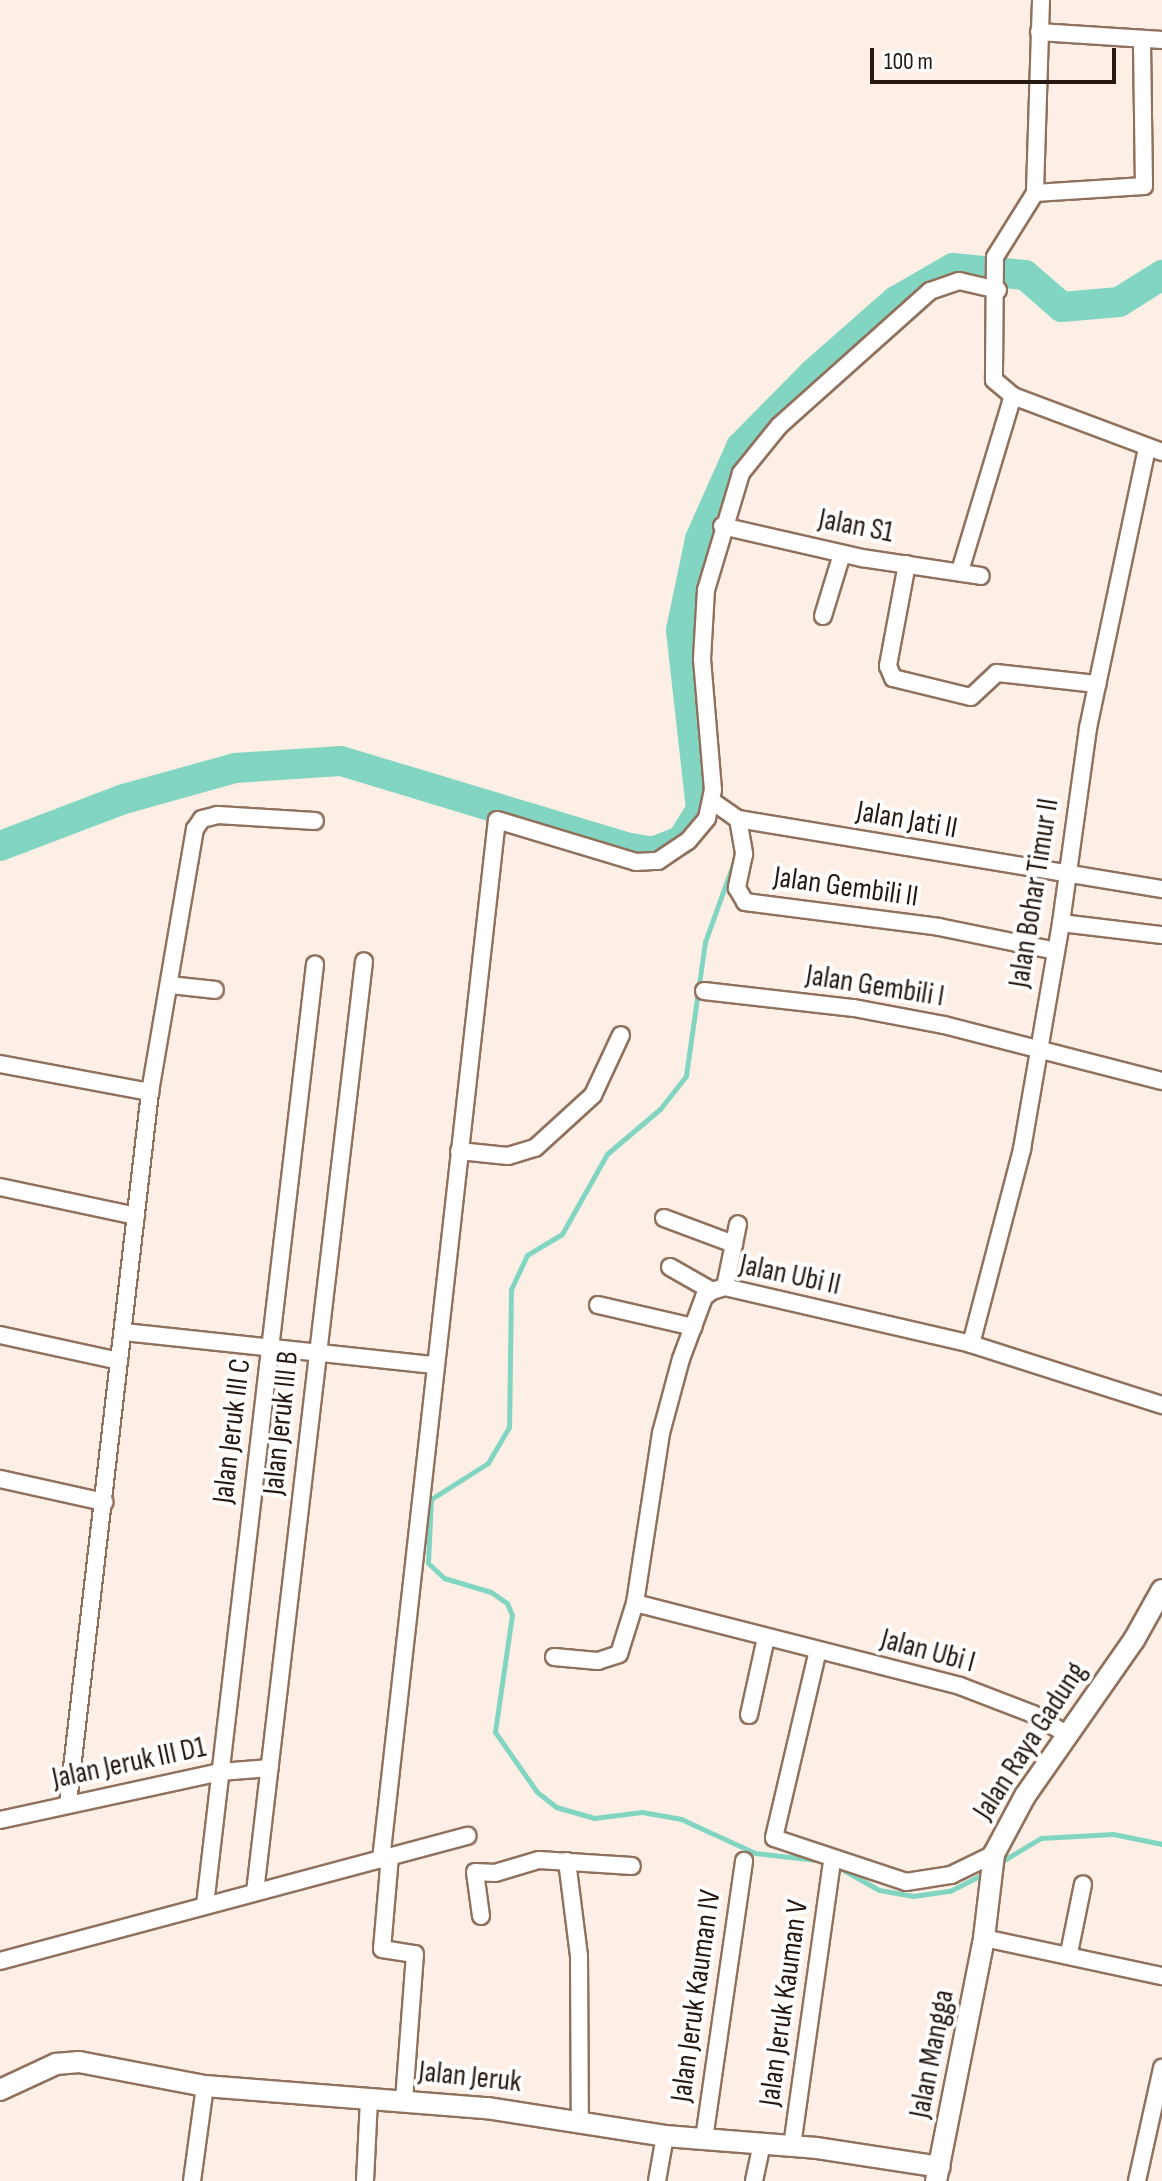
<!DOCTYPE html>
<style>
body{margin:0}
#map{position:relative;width:1162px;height:2181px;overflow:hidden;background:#fdefe6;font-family:"Sofia Sans Condensed",sans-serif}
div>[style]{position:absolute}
.stream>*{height:5px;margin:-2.5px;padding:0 2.5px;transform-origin:2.5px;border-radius:2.5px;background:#82d6c1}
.river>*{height:30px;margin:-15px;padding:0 15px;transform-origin:15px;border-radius:15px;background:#82d6c1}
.roads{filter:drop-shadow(2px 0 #90715e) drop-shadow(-2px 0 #90715e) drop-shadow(0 2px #90715e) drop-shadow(0 -2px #90715e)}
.minor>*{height:16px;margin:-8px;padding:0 8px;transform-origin:8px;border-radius:8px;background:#fff}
.tertiary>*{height:20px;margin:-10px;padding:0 10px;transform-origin:10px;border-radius:10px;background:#fff}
span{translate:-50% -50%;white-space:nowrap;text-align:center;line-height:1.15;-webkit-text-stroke:8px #fff;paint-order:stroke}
.street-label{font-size:30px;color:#261912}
.scale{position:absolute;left:870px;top:48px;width:246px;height:36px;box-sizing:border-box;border:4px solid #261912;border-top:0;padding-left:10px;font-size:24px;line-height:28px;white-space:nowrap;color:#261912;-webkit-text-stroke:6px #fff;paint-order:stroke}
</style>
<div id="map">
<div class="stream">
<i style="left:737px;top:853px;width:95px;rotate:109.8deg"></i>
<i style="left:705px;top:942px;width:135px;rotate:98.1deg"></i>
<i style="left:686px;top:1076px;width:42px;rotate:128.2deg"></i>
<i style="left:660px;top:1109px;width:70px;rotate:139.7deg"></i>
<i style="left:607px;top:1154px;width:92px;rotate:119.4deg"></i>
<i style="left:562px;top:1234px;width:41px;rotate:149deg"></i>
<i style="left:527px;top:1255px;width:38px;rotate:115deg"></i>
<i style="left:511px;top:1289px;width:138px;rotate:90.8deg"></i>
<i style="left:509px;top:1427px;width:42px;rotate:120.3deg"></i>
<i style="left:488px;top:1463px;width:67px;rotate:147.7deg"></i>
<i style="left:431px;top:1499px;width:64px;rotate:92.7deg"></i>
<i style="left:428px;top:1563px;width:22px;rotate:43deg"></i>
<i style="left:444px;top:1578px;width:49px;rotate:16.6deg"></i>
<i style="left:491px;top:1592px;width:19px;rotate:35deg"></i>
<i style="left:507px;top:1603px;width:13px;rotate:67deg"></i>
<i style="left:512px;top:1615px;width:118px;rotate:98.3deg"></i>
<i style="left:495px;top:1732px;width:73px;rotate:55deg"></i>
<i style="left:537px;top:1792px;width:24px;rotate:38deg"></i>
<i style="left:556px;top:1807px;width:40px;rotate:16deg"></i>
<i style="left:594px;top:1818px;width:48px;rotate:-7.1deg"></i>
<i style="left:642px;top:1812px;width:40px;rotate:10deg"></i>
<i style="left:681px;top:1819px;width:81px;rotate:24.7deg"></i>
<i style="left:755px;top:1853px;width:62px;rotate:6.4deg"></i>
<i style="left:999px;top:1863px;width:49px;rotate:-30.8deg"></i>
<i style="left:1041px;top:1838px;width:72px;rotate:-3.2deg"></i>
<i style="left:1113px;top:1834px;width:50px;rotate:11.5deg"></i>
<i style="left:838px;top:1867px;width:47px;rotate:29.3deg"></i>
<i style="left:879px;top:1890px;width:35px;rotate:10deg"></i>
<i style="left:913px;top:1896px;width:37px;rotate:-8deg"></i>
<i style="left:950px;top:1891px;width:39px;rotate:-27deg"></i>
</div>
<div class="river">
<i style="left:0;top:846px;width:133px;rotate:-20.8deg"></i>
<i style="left:124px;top:799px;width:115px;rotate:-15.6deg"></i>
<i style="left:235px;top:768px;width:106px;rotate:-3.8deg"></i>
<i style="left:341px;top:761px;width:297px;rotate:16.8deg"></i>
<i style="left:625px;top:847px;width:28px;rotate:10deg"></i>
<i style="left:653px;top:852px;width:31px;rotate:-22deg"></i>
<i style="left:682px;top:840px;width:36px;rotate:-58deg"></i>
<i style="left:701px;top:809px;width:180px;rotate:-96.4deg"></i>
<i style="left:681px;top:630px;width:93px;rotate:-78.2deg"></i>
<i style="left:700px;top:539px;width:101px;rotate:-66deg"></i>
<i style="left:741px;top:447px;width:104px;rotate:-45.4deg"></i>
<i style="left:814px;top:373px;width:109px;rotate:-41.3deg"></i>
<i style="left:896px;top:301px;width:66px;rotate:-30.1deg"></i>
<i style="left:953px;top:268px;width:72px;rotate:5.6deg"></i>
<i style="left:1025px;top:275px;width:49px;rotate:40.9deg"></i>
<i style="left:1062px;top:307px;width:57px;rotate:-5deg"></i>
<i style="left:1119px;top:302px;width:51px;rotate:-32.1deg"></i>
</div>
<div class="roads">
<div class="minor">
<i style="left:1041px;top:0;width:193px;rotate:91.8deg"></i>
<i style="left:1035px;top:193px;width:75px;rotate:122deg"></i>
<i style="left:995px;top:257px;width:123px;rotate:90.5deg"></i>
<i style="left:994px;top:380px;width:25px;rotate:40deg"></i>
<i style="left:1013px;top:396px;width:159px;rotate:20.6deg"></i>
<i style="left:1039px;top:32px;width:123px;rotate:3.7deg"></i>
<i style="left:1035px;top:193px;width:109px;rotate:-3.7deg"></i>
<i style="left:1144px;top:186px;width:147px;rotate:-90.8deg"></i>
<i style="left:722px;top:526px;width:144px;rotate:12.9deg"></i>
<i style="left:862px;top:558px;width:120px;rotate:8.6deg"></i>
<i style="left:907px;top:564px;width:104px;rotate:100.6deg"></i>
<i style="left:888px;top:666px;width:13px;rotate:67deg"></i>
<i style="left:893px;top:678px;width:80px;rotate:13.7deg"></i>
<i style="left:971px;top:697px;width:35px;rotate:-43deg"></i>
<i style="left:997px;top:673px;width:101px;rotate:6.3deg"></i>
<i style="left:960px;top:571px;width:183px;rotate:-73.2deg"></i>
<i style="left:823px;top:616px;width:65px;rotate:-73deg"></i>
<i style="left:712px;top:801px;width:32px;rotate:35deg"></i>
<i style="left:738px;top:819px;width:36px;rotate:80deg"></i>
<i style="left:744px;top:854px;width:35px;rotate:102deg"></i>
<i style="left:737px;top:888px;width:16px;rotate:60deg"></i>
<i style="left:745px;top:902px;width:196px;rotate:7.3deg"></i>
<i style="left:939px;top:927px;width:119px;rotate:11.6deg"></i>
<i style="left:738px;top:819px;width:430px;rotate:9.4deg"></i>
<i style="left:1061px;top:923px;width:102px;rotate:6.8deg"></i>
<i style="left:170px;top:985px;width:45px;rotate:6.3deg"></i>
<i style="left:704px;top:991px;width:151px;rotate:6.5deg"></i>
<i style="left:854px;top:1008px;width:92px;rotate:10.7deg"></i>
<i style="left:944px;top:1025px;width:225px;rotate:14.4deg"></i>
<i style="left:0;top:1064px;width:153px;rotate:10.6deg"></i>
<i style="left:459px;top:1151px;width:49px;rotate:5.8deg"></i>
<i style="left:508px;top:1156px;width:28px;rotate:-17deg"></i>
<i style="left:535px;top:1148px;width:79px;rotate:-42.4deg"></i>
<i style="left:593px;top:1095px;width:66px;rotate:-65deg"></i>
<i style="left:0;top:1187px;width:139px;rotate:12deg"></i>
<i style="left:664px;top:1218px;width:75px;rotate:20.4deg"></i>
<i style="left:670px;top:1267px;width:48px;rotate:29.7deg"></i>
<i style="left:725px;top:1287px;width:64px;rotate:-78.3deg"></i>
<i style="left:598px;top:1305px;width:98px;rotate:13deg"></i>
<i style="left:124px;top:1332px;width:312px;rotate:6.1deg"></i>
<i style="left:0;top:1335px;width:122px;rotate:12.3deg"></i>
<i style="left:971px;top:1344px;width:202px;rotate:-75.3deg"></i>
<i style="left:1022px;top:1149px;width:229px;rotate:-80.2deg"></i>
<i style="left:1061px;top:923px;width:197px;rotate:-82.1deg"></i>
<i style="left:1088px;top:728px;width:285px;rotate:-78.1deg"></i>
<i style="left:0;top:1479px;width:107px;rotate:12.5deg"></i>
<i style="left:635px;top:1603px;width:335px;rotate:14.3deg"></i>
<i style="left:960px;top:1686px;width:78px;rotate:21deg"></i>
<i style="left:1033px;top:1714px;width:41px;rotate:31deg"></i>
<i style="left:818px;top:1650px;width:193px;rotate:103.2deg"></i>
<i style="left:774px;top:1838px;width:139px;rotate:18.4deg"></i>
<i style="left:906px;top:1882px;width:46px;rotate:-8.8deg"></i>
<i style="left:951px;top:1875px;width:48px;rotate:-26deg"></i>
<i style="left:554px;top:1657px;width:44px;rotate:5.2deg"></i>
<i style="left:598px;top:1661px;width:22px;rotate:-18deg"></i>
<i style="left:619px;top:1654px;width:53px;rotate:-72.6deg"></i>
<i style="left:635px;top:1603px;width:172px;rotate:-81.3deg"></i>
<i style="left:661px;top:1433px;width:77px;rotate:-74.9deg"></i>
<i style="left:681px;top:1359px;width:66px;rotate:-69.6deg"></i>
<i style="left:704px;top:1297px;width:10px;rotate:-37deg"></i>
<i style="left:712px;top:1291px;width:14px;rotate:-17deg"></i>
<i style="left:725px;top:1287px;width:253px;rotate:13deg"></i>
<i style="left:971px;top:1344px;width:201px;rotate:17.7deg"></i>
<i style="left:749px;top:1715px;width:79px;rotate:-77.6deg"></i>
<i style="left:68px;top:1803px;width:716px;rotate:-83.42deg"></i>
<i style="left:150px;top:1092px;width:267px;rotate:-80.3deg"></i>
<i style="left:195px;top:829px;width:12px;rotate:-55deg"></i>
<i style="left:202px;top:819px;width:16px;rotate:-14deg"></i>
<i style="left:218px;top:815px;width:97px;rotate:3.5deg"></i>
<i style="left:0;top:1820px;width:225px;rotate:-12.3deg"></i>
<i style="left:220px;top:1772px;width:50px;rotate:-4.6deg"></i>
<i style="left:390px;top:1856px;width:93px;rotate:94.9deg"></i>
<i style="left:382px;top:1949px;width:33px;rotate:9deg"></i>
<i style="left:415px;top:1954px;width:146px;rotate:94.3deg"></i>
<i style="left:381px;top:1860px;width:1046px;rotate:-83.64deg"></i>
<i style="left:497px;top:820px;width:145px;rotate:16.8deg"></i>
<i style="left:636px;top:862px;width:22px;rotate:-3deg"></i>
<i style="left:658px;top:861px;width:36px;rotate:-34deg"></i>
<i style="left:688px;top:841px;width:30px;rotate:-50deg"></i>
<i style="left:707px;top:818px;width:29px;rotate:-78deg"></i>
<i style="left:713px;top:790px;width:131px;rotate:-94.8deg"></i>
<i style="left:702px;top:659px;width:69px;rotate:-86.7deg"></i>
<i style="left:706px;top:590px;width:122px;rotate:-73.3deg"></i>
<i style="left:741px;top:473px;width:60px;rotate:-51deg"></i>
<i style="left:779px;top:426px;width:203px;rotate:-41.8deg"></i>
<i style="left:930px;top:291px;width:31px;rotate:-19deg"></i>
<i style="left:959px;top:281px;width:40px;rotate:13deg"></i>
<i style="left:567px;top:1861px;width:96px;rotate:82.8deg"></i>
<i style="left:579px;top:1956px;width:165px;rotate:89.7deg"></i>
<i style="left:255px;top:1892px;width:937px;rotate:-83.32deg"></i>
<i style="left:205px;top:1905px;width:947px;rotate:-83.33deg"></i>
<i style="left:481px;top:1916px;width:44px;rotate:-97.8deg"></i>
<i style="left:475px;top:1872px;width:20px;rotate:3deg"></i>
<i style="left:495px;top:1873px;width:46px;rotate:-16.5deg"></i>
<i style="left:539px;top:1860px;width:93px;rotate:3.7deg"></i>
<i style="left:984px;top:1938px;width:182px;rotate:12.1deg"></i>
<i style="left:1069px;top:1953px;width:70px;rotate:-78.5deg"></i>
<i style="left:0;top:1961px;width:484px;rotate:-15deg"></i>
<i style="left:704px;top:2139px;width:281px;rotate:-81.8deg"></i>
<i style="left:792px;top:2146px;width:282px;rotate:-82deg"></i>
<i style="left:192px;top:2181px;width:96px;rotate:-82.2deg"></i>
<i style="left:365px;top:2181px;width:83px;rotate:-87.2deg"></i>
<i style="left:657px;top:2181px;width:46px;rotate:-79.9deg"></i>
<i style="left:754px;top:2181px;width:38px;rotate:-78deg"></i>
<i style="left:1137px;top:2181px;width:116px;rotate:-77.5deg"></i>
</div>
<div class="tertiary">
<i style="left:0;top:2090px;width:62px;rotate:-24.9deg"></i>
<i style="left:56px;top:2064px;width:23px;rotate:-5deg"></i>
<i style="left:79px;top:2062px;width:128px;rotate:10.8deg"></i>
<i style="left:205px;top:2086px;width:283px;rotate:4.5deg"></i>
<i style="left:487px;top:2108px;width:180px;rotate:8.9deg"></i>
<i style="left:665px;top:2136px;width:151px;rotate:4.5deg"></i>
<i style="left:816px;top:2148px;width:125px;rotate:8.7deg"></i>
<i style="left:936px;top:2181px;width:248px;rotate:-78.8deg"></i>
<i style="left:984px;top:1938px;width:85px;rotate:-83.2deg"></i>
<i style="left:994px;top:1854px;width:66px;rotate:-61.9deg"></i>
<i style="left:1025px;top:1796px;width:190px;rotate:-55.1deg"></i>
<i style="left:1134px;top:1640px;width:57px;rotate:-60.8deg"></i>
</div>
</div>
<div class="street-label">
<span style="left:856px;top:526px;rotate:11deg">Jalan S1</span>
<span style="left:907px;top:820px;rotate:10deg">Jalan Jati II</span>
<span style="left:846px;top:887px;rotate:8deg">Jalan Gembili II</span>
<span style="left:1034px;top:893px;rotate:-81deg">Jalan Bohar Timur II</span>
<span style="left:875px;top:986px;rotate:9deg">Jalan Gembili I</span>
<span style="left:790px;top:1275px;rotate:12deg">Jalan Ubi II</span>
<span style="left:281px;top:1423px;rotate:-84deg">Jalan Jeruk III B</span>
<span style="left:232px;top:1431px;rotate:-83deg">Jalan Jeruk III C</span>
<span style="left:928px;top:1651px;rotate:15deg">Jalan Ubi I</span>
<span style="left:1030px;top:1741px;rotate:-57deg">Jalan Raya Gadung</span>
<span style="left:129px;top:1763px;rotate:-12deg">Jalan Jeruk III D1</span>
<span style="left:696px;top:1996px;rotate:-82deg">Jalan Jeruk Kauman IV</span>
<span style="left:784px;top:2003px;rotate:-82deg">Jalan Jeruk Kauman V</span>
<span style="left:932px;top:2054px;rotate:-79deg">Jalan Mangga</span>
<span style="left:470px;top:2077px;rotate:6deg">Jalan Jeruk</span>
</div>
<div class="scale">100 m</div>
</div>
